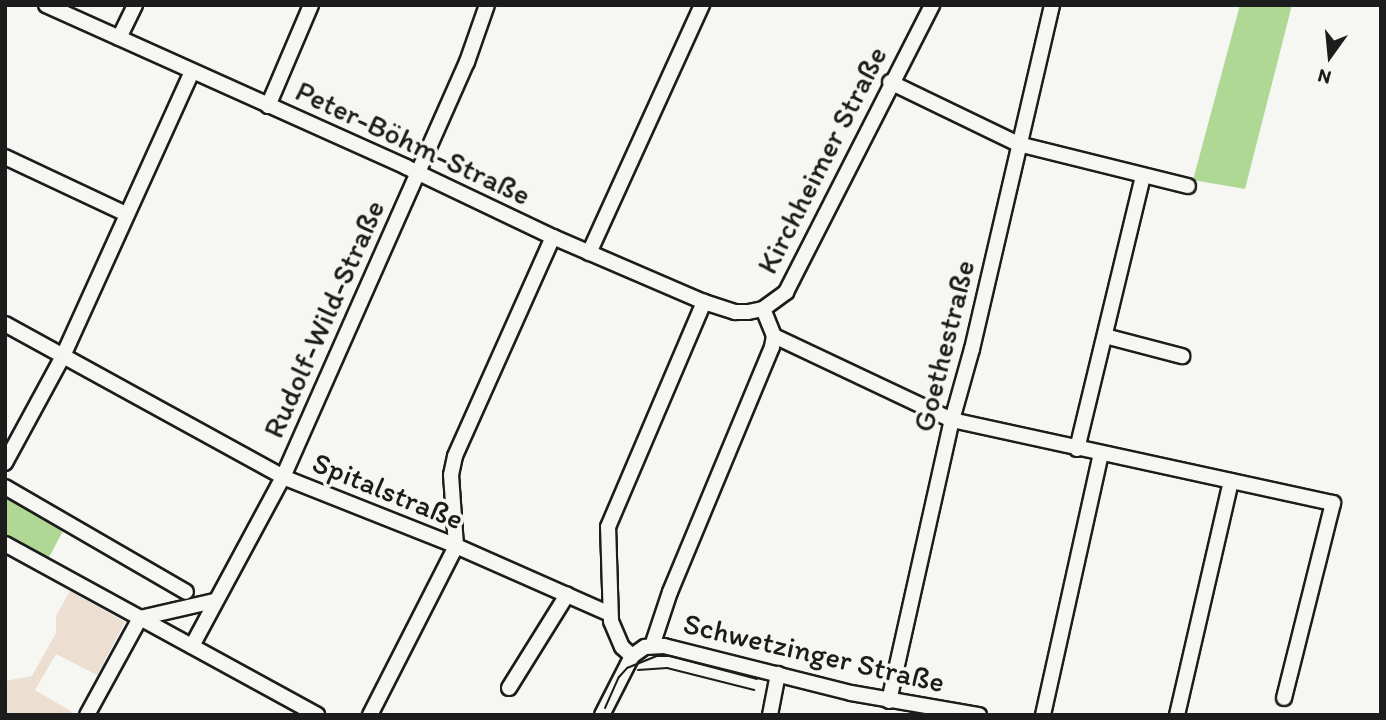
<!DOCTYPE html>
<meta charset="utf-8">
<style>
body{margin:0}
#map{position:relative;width:1386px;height:720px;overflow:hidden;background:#f6f6f2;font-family:Itim,sans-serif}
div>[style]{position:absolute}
.built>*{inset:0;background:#ecded1}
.green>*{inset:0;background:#b0d895}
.roads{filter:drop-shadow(2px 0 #1c1c1c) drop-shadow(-2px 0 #1c1c1c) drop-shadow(0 2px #1c1c1c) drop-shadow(0 -2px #1c1c1c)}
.minor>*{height:14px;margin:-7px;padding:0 7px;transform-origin:7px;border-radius:7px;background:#f6f6f2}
.tram>*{height:2px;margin:-1px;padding:0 1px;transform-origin:1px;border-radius:1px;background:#1c1c1c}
span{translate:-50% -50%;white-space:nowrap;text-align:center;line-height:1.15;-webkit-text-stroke:7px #f6f6f2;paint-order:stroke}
.street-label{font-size:30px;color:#1c1c1c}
.frame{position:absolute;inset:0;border:7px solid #1c1c1c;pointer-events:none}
.north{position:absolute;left:1295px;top:21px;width:70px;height:70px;-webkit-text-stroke:5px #f6f6f2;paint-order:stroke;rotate:195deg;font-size:19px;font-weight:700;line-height:28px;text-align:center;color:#1c1c1c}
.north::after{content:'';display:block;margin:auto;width:24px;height:32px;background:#1c1c1c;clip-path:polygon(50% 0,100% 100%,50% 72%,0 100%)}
</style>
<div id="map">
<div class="built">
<i style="clip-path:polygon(70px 591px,125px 622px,97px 675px,56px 654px,35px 690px,72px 712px,71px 715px,5px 715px,5px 681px,32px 676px,56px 633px,56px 616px)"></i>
</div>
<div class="green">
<i style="clip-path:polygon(1240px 5px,1292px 5px,1245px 189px,1193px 180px)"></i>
<i style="clip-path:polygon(5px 496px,64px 529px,47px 561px,5px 538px)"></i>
</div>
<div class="roads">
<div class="minor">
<i style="left:46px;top:5px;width:395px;rotate:24.2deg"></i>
<i style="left:406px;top:167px;width:163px;rotate:25.5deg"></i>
<i style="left:553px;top:237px;width:164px;rotate:23.3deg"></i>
<i style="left:704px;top:302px;width:33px;rotate:18deg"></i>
<i style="left:735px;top:312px;width:13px"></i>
<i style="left:748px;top:312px;width:15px;rotate:-11deg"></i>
<i style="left:763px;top:309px;width:29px;rotate:-36deg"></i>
<i style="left:786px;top:292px;width:322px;rotate:-63deg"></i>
<i style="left:119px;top:38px;width:37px;rotate:-64deg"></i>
<i style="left:890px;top:82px;width:142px;rotate:25.8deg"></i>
<i style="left:1018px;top:144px;width:175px;rotate:13.9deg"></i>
<i style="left:268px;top:106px;width:110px;rotate:-66.9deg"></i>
<i style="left:5px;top:157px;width:134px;rotate:25.2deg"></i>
<i style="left:589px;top:253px;width:273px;rotate:-65.5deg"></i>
<i style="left:5px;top:324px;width:317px;rotate:28.8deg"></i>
<i style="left:283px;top:477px;width:186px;rotate:21.7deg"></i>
<i style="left:456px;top:546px;width:168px;rotate:23.8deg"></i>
<i style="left:774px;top:336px;width:197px;rotate:25.3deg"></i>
<i style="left:952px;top:420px;width:390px;rotate:12.3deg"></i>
<i style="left:1333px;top:503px;width:201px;rotate:104.1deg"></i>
<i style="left:1105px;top:336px;width:80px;rotate:14.6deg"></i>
<i style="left:1077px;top:449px;width:280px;rotate:-76.4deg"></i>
<i style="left:5px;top:463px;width:122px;rotate:-61.5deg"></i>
<i style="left:63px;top:356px;width:312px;rotate:-65.6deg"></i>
<i style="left:5px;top:487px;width:209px;rotate:30.1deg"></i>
<i style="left:5px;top:544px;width:356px;rotate:28.7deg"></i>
<i style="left:456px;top:546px;width:71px;rotate:-94deg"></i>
<i style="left:451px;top:475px;width:19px;rotate:-78deg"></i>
<i style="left:455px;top:456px;width:240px;rotate:-65.9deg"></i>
<i style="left:192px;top:646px;width:192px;rotate:-61.7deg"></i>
<i style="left:283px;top:477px;width:454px;rotate:-66.1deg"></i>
<i style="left:467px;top:62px;width:60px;rotate:-70.7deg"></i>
<i style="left:652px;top:646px;width:57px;rotate:-71.6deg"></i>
<i style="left:670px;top:592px;width:265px;rotate:-67.4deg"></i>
<i style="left:772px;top:347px;width:11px;rotate:-80deg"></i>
<i style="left:774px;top:336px;width:29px;rotate:-112deg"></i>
<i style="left:632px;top:656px;width:13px;rotate:-138deg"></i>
<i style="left:622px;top:647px;width:28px;rotate:-113deg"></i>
<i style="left:611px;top:621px;width:94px;rotate:-91.8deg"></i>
<i style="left:608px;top:527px;width:245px;rotate:-66.9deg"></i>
<i style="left:509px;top:688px;width:110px;rotate:-58.1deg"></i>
<i style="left:889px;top:701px;width:288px;rotate:-77.4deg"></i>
<i style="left:952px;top:420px;width:74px;rotate:-74.3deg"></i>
<i style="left:972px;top:349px;width:353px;rotate:-76.9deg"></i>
<i style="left:87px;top:715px;width:111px;rotate:-61.3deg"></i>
<i style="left:140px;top:618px;width:76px;rotate:-12.9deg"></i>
<i style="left:370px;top:715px;width:190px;rotate:-63deg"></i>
<i style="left:602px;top:715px;width:66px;rotate:-63deg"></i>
<i style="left:632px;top:656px;width:16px;rotate:-35deg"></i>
<i style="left:645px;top:647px;width:19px;rotate:-3deg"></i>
<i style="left:664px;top:646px;width:193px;rotate:14.1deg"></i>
<i style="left:851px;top:693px;width:130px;rotate:9.8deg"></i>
<i style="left:770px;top:715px;width:42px;rotate:-79deg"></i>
<i style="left:1043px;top:715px;width:267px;rotate:-77.5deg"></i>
<i style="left:1177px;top:715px;width:240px;rotate:-77deg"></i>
</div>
</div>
<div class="tram">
<i style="left:638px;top:670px;width:29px;rotate:-4deg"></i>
<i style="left:667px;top:668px;width:90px;rotate:14.2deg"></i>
<i style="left:605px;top:708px;width:34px;rotate:-66deg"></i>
<i style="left:619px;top:677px;width:12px;rotate:-48deg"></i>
<i style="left:627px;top:668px;width:32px;rotate:-22deg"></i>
<i style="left:657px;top:656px;width:13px"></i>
<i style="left:670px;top:656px;width:90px;rotate:14.8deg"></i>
</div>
<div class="street-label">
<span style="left:413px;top:143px;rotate:25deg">Peter-Böhm-Straße</span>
<span style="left:822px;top:160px;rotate:-63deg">Kirchheimer Straße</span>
<span style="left:324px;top:319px;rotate:-66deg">Rudolf-Wild-Straße</span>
<span style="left:944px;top:346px;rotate:-76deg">Goethestraße</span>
<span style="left:388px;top:491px;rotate:22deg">Spitalstraße</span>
<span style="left:814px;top:653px;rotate:13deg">Schwetzinger Straße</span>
</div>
<div class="frame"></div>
<div class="north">N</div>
</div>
